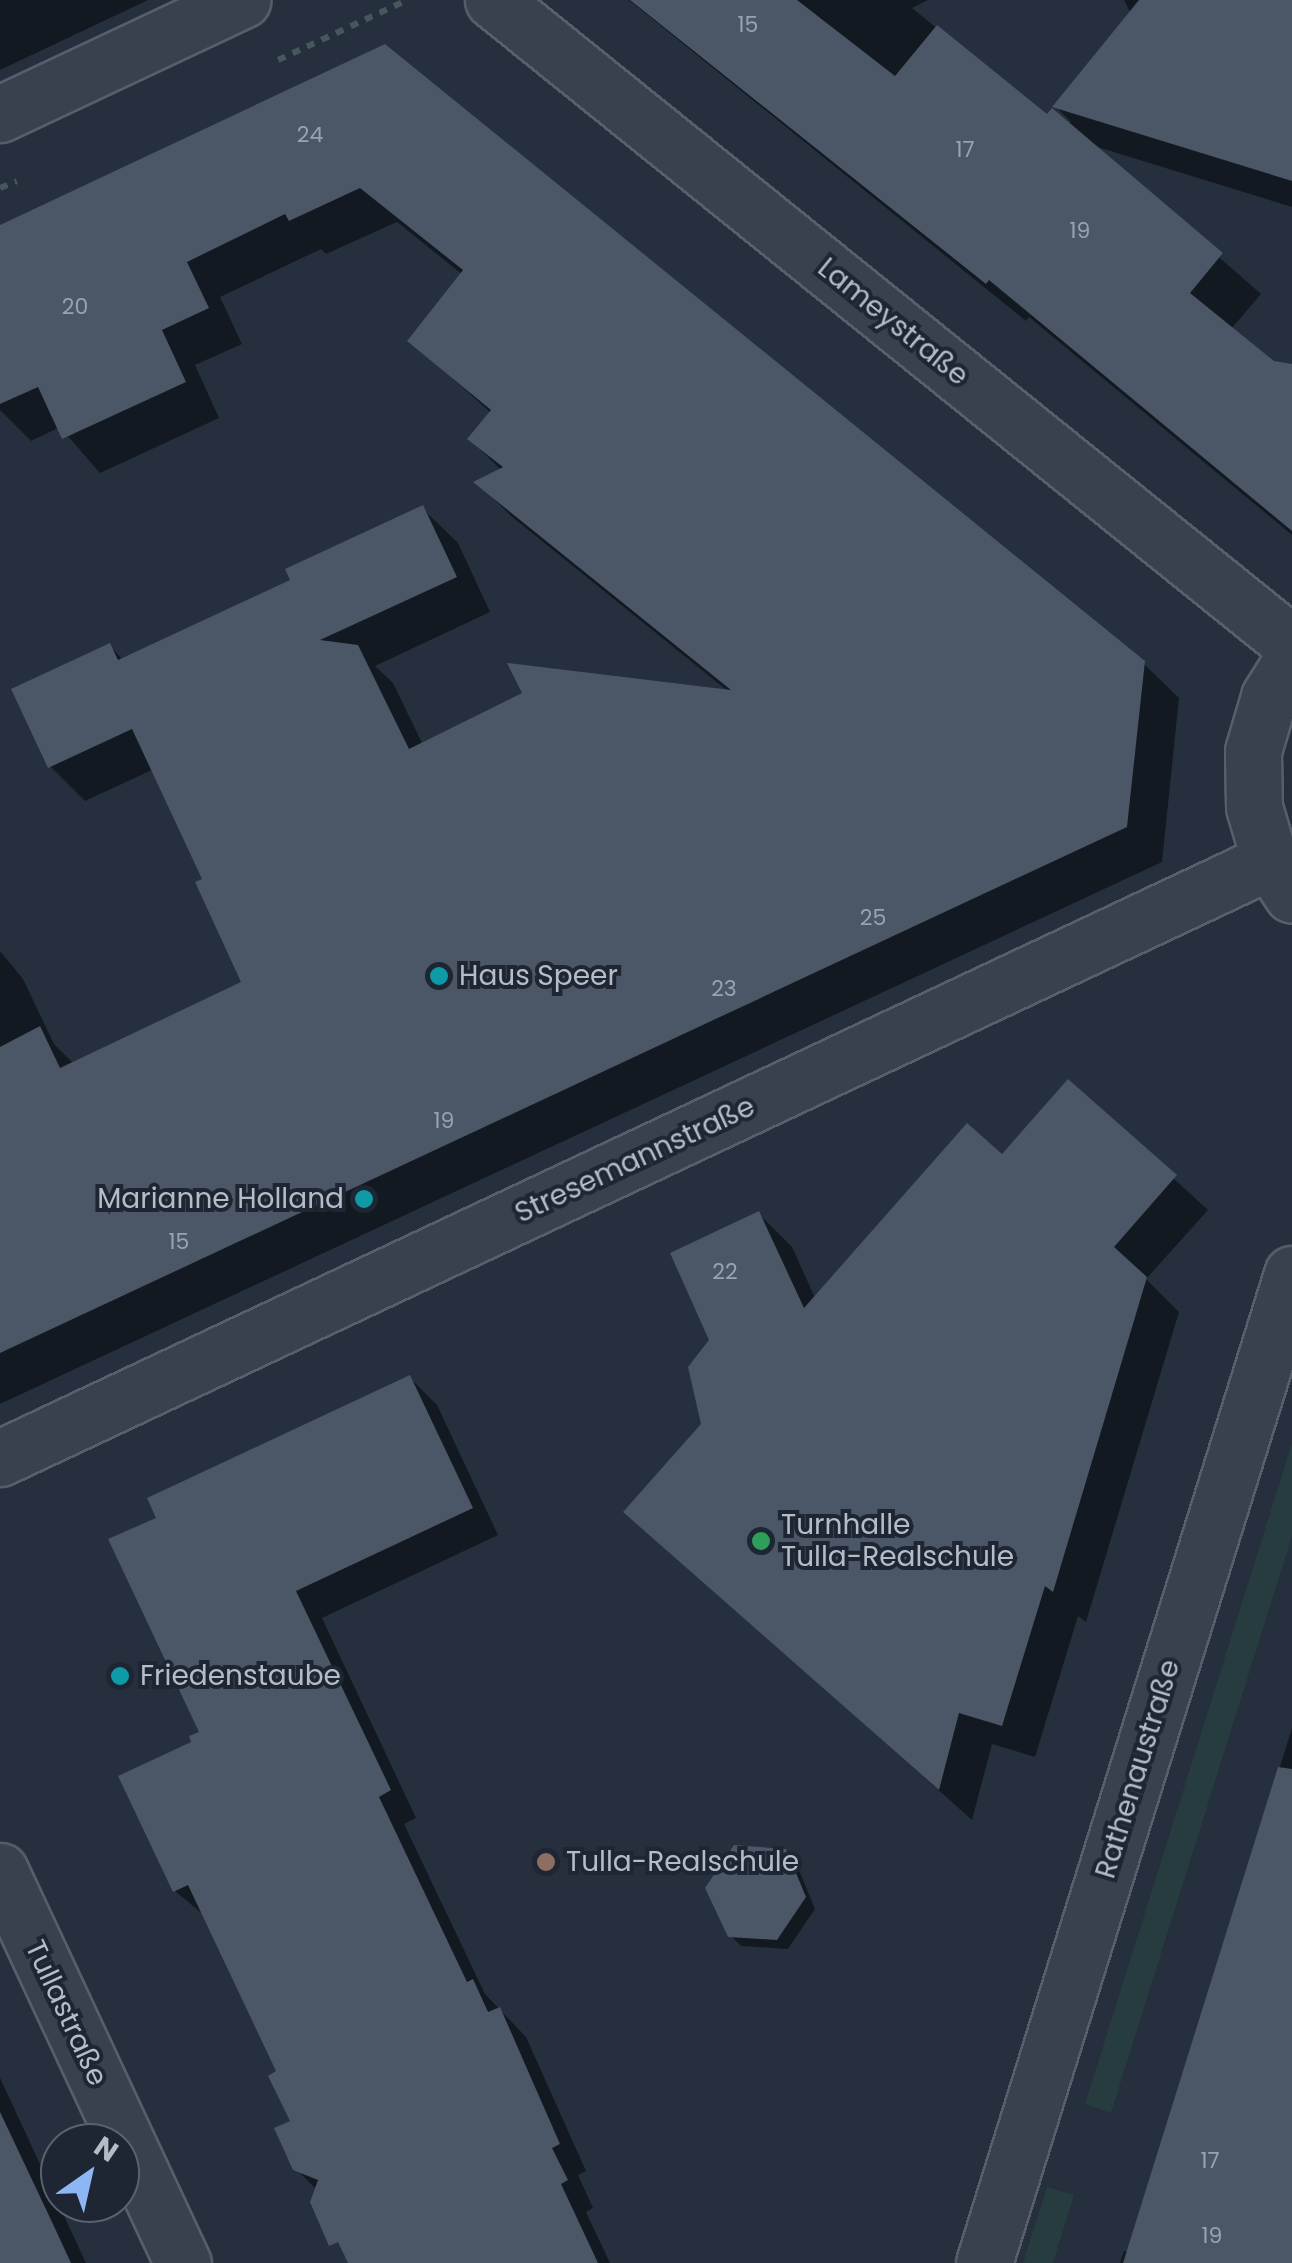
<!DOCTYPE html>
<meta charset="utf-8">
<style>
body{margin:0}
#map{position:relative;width:1292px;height:2263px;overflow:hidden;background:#252f3d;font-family:Poppins,sans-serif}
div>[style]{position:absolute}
.green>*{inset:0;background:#273c3e}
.shadow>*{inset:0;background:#0007}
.building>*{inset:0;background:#4b5666}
.path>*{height:6px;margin-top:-3px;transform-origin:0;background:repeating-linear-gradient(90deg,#45595b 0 8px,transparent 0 16px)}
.roads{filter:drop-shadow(2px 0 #565f6b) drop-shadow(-2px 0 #565f6b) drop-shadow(0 2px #565f6b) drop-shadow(0 -2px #565f6b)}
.street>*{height:55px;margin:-27.5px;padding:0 27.5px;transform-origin:27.5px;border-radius:27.5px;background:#38414d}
.dots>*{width:28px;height:28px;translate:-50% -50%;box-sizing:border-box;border:5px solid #1d2632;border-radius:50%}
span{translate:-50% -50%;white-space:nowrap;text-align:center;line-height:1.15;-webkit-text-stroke:8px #1d2632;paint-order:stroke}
.number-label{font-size:22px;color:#9aa2b0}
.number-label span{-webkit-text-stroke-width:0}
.street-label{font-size:28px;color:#b4bcc8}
.poi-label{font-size:28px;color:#b4bcc8}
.left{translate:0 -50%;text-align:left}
.right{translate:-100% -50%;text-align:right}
.north{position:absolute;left:40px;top:2123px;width:100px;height:100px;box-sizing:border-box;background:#1d2632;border:2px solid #59626e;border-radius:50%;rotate:34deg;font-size:28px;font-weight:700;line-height:40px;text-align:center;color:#b4bcc8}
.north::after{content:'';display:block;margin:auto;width:35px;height:45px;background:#8db6f5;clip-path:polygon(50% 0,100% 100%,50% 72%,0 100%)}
</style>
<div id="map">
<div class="green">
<i style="clip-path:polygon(1292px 1443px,1292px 1536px,1111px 2113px,1085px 2104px)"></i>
<i style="clip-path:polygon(1047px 2187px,1074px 2195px,1053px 2263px,1023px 2263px)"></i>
</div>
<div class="shadow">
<i style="clip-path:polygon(0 0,148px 0,0 70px)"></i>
<i style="clip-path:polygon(629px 0,928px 0,912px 8px,1047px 118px,1068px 125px,1071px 122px,1056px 107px,1131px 14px,1124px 0,1292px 0,1292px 207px,1091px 145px,1261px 294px,1231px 329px,1292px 379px,1292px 535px,1029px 317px,1026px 321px)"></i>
<i style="clip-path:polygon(385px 47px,1143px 663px,1179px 698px,1162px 862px,0 1404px,0 951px,23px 979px,54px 1044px,74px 1064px,244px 983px,206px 880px,154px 769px,85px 801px,50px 766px,110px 646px,123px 660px,294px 581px,422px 508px,458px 543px,490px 612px,375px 666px,393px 683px,423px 745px,729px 692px,511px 516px,477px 482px,502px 471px,470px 439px,491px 413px,410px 340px,463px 275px,397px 222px,326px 254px,321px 249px,220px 297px,242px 344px,195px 365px,219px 418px,100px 473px,60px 427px,31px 441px,0 410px,0 227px)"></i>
<i style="clip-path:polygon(1068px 1082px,1208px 1210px,1146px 1279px,1179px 1312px,1086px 1622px,1078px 1616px,1035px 1757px,992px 1744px,972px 1820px,627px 1512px,704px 1424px,712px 1340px,759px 1214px,792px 1247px,815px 1298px,1002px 1157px)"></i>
<i style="clip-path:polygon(410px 1378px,437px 1405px,498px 1535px,322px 1618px,416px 1818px,404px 1824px,485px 1994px,526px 2037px,586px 2171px,578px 2175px,593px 2208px,586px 2212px,610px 2263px,359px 2263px,323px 2196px,295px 2168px,293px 2122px,280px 2073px,205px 1916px,175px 1891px,194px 1743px,203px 1733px,159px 1519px)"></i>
<i style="clip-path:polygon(1292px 1728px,1292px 2263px,1120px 2263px,1124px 2251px,1129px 2252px)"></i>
<i style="clip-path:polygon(785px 1852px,796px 1863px,815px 1909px,788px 1949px,741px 1946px,730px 1935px)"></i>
<i style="clip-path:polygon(0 2078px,86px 2263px,0 2263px)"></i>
</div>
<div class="building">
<i style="clip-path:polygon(630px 0,797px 0,895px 76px,937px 25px,1047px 114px,1052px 108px,1223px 253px,1190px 293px,1274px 361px,1292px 364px,1292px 531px,989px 280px,986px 284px)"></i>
<i style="clip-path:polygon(1139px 0,1292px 0,1292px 181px,1052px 107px)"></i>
<i style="clip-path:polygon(385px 44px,1145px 661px,1127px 827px,0 1353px,0 1047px,40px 1026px,60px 1068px,241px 982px,195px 882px,202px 879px,132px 729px,48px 768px,11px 689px,110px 643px,118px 660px,290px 580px,285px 569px,423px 505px,457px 577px,320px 640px,358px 645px,409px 749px,522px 693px,507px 663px,731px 690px,473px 482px,503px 467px,467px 439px,491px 410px,407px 341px,463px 270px,360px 188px,289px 221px,285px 214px,187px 262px,209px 308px,162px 330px,186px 382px,62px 439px,38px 387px,0 404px,0 225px)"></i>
<i style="clip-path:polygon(1068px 1079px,1177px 1175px,1114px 1247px,1147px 1277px,1053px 1592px,1045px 1586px,1002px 1726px,959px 1713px,939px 1790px,623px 1512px,701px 1424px,688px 1367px,709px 1340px,670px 1253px,759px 1211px,804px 1308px,967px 1123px,1002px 1154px)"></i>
<i style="clip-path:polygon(410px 1375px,473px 1508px,296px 1591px,391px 1790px,379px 1797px,467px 1982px,473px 1979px,488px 2012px,500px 2007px,560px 2144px,552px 2148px,568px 2180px,561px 2184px,598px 2263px,348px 2263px,338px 2242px,329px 2246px,310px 2202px,318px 2180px,293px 2170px,274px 2128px,290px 2121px,268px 2076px,276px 2071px,188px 1885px,173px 1892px,118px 1776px,191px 1742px,189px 1736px,199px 1732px,108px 1539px,156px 1518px,147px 1498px)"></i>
<i style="clip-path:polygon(1278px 1767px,1292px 1769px,1292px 2263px,1123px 2263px)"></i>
<i style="clip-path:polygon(734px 1845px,786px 1849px,806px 1897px,777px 1940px,728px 1937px,705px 1888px)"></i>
<i style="clip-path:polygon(0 2112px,52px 2222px,71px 2263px,0 2263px)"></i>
</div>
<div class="path">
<i style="left:278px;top:60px;width:142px;rotate:-24.9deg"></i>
<i style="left:0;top:188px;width:18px;rotate:-22deg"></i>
</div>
<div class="roads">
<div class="street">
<i style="left:493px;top:0;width:1026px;rotate:38.87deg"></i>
<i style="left:0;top:114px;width:268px;rotate:-25.2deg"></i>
<i style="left:1292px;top:660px;width:44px;rotate:121.9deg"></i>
<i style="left:1269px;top:697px;width:56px;rotate:106.5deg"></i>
<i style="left:1253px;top:751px;width:56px;rotate:89deg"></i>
<i style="left:1254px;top:807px;width:56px;rotate:73.5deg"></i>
<i style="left:1270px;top:861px;width:40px;rotate:57.1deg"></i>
<i style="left:0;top:1458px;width:1403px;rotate:-25.18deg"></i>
<i style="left:0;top:1871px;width:433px;rotate:65deg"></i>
<i style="left:984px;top:2263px;width:1036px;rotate:-72.7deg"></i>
</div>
</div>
<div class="dots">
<i style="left:439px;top:976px;background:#0f9aa8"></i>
<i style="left:364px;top:1199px;background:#0f9aa8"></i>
<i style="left:761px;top:1541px;background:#2e9e5b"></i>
<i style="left:120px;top:1676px;background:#0f9aa8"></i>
<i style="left:546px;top:1862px;background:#8d6e63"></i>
</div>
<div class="number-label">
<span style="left:748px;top:25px">15</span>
<span style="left:310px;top:135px">24</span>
<span style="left:965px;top:150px">17</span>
<span style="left:1080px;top:231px">19</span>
<span style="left:75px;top:307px">20</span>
<span style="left:873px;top:918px">25</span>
<span style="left:724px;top:989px">23</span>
<span style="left:444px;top:1121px">19</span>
<span style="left:179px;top:1242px">15</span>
<span style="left:725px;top:1272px">22</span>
<span style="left:1210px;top:2161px">17</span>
<span style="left:1212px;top:2236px">19</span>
</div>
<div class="street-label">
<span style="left:893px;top:322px;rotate:39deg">Lameystraße</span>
<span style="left:635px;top:1160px;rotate:-25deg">Stresemannstraße</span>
<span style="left:1138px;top:1769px;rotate:-73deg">Rathenaustraße</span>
<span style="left:66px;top:2013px;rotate:65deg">Tullastraße</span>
</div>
<div class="poi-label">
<span class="left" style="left:459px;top:976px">Haus Speer</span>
<span class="right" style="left:344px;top:1199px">Marianne Holland</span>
<span class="left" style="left:781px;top:1541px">Turnhalle<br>Tulla-Realschule</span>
<span class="left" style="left:140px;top:1676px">Friedenstaube</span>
<span class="left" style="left:566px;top:1862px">Tulla-Realschule</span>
</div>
<div class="north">N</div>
</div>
